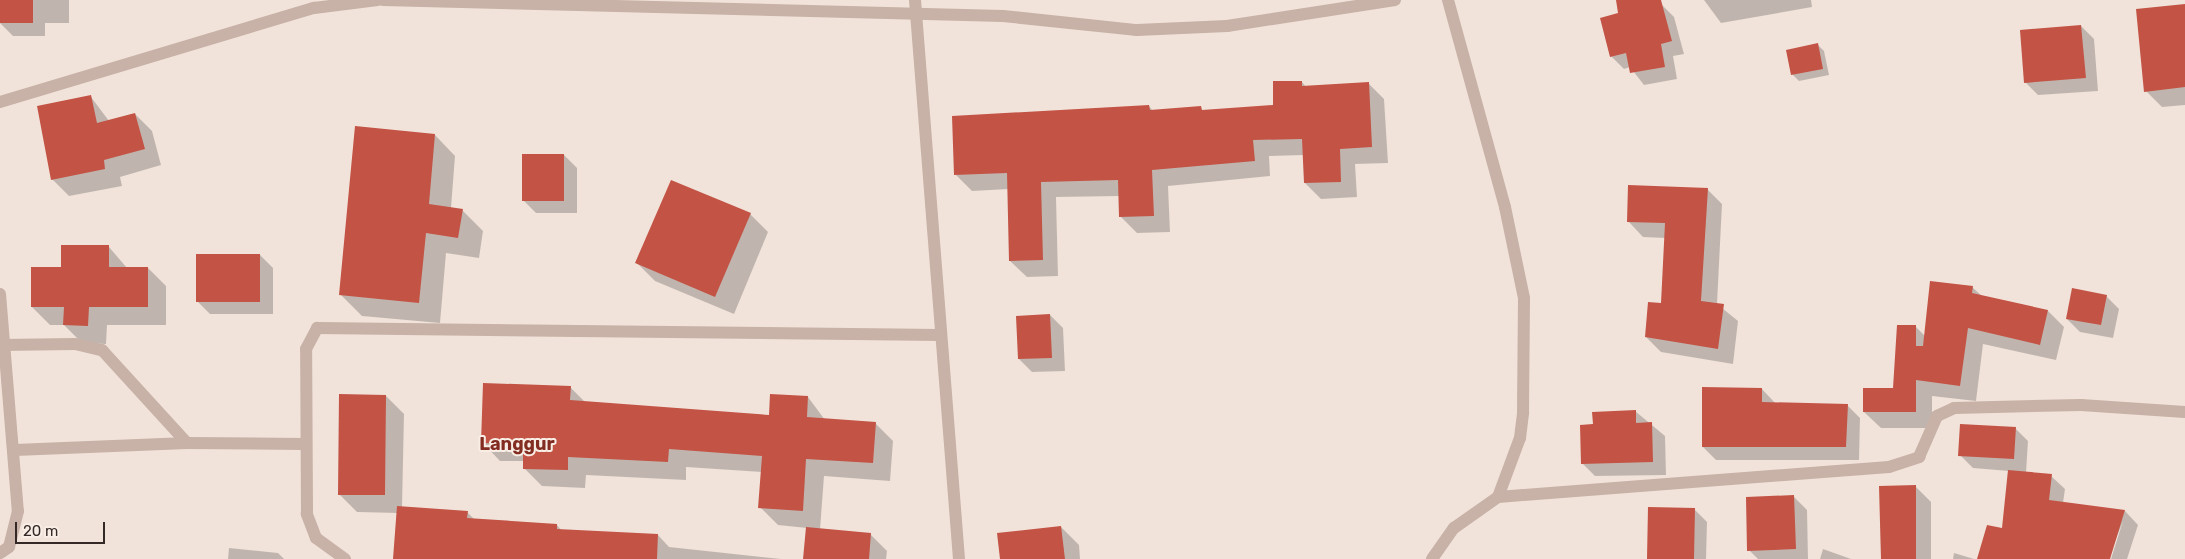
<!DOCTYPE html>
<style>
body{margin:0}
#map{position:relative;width:2185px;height:559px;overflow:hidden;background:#f1e3da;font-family:Rubik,sans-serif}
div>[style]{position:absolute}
.shadow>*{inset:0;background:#0003}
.building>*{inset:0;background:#c35345}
.street>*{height:12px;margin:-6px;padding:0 6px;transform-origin:6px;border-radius:6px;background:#c8b1a6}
span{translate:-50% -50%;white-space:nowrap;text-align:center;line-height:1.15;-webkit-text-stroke:4px #f9eee6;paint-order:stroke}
.quarter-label{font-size:18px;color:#822c22;font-weight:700}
.scale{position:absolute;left:15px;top:522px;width:90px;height:22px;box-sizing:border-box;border:2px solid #352927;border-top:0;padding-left:6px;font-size:15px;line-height:18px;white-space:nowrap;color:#352927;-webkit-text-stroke:4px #f9eee6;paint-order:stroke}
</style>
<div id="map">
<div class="shadow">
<i style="clip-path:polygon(0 0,69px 0,69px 23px,45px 23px,45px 36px,13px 36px,0 23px)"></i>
<i style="clip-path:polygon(1617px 0,1657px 0,1674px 17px,1684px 54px,1673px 56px,1677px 79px,1644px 85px,1630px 67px,1624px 69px,1611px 56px,1620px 14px)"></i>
<i style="clip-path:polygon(1704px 0,1811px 0,1812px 7px,1721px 23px)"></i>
<i style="clip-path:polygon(2185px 5px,2185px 105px,2162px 107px,2146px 91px)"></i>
<i style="clip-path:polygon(2081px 26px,2094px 39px,2098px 91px,2038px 95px,2025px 82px)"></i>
<i style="clip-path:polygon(1817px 44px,1824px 51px,1829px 75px,1799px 81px,1792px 74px)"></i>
<i style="clip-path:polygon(1302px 82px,1306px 87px,1368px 83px,1384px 99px,1388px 163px,1355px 164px,1357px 197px,1321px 199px,1305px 183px,1304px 155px,1269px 156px,1270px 176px,1168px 186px,1170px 232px,1137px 233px,1121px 217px,1120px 196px,1056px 197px,1058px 276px,1027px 277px,1010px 261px,1009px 189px,972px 191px,956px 175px,1149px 106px,1153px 111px,1204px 111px,1274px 107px)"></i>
<i style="clip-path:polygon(91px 97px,109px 121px,135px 114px,152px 131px,161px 165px,120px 177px,122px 186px,69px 196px,52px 179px)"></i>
<i style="clip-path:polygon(435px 135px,455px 156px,451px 208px,462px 210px,483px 231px,479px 258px,446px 253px,440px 323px,362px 316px,341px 295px)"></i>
<i style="clip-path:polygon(564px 155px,577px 168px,577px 213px,536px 213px,523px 200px)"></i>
<i style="clip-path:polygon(1707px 189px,1722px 204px,1717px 304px,1738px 321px,1733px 364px,1661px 352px,1646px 337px,1662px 304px,1666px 238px,1643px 237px,1628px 221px)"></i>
<i style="clip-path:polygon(750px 214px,768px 232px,734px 314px,655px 281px,637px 263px)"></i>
<i style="clip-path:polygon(109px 247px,127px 268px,148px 268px,166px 286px,166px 325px,107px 325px,106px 344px,82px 343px,64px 325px,50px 325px,32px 307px)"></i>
<i style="clip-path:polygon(260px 255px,273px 268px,273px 314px,210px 314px,197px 301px)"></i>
<i style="clip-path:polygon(1972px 287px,1982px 296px,2048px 311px,2064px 327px,2056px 360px,1983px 344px,1976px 401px,1932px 396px,1932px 428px,1881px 428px,1864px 412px,1894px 389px,1916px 327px,1925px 336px)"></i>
<i style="clip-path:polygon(2106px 296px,2119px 309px,2113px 338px,2080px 332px,2067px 319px)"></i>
<i style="clip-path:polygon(1050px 315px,1063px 328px,1065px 371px,1032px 372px,1019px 359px)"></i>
<i style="clip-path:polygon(570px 387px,586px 403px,770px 416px,808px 397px,825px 420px,875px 423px,893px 441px,890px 481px,824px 476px,820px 530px,870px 534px,887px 551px,886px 559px,804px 559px,807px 528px,778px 525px,760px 507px,762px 472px,686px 467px,686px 480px,586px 475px,585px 488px,542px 486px,524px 468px,524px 461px,500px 461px,482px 442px)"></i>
<i style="clip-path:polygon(1762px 389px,1775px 403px,1847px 405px,1860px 418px,1859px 460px,1716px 460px,1703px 447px)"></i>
<i style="clip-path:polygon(386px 396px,404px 414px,402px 508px,467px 512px,475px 520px,557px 525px,562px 531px,658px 535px,669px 547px,781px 559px,394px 559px,398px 513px,357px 512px,339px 494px)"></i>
<i style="clip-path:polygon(1635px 411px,1665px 436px,1666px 475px,1595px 476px,1582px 463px,1594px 425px)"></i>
<i style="clip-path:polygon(2015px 428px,2028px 441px,2026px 473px,2051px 476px,2065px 489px,2063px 503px,2125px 511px,2138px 525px,2127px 559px,2111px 559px,2123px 521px,2108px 559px,1978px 559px,2003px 530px,2009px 471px,1973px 468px,1960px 455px)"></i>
<i style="clip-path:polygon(1916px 487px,1931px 502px,1931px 559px,1882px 559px)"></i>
<i style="clip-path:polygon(1794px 497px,1807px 510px,1808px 559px,1758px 559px,1749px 550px)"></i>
<i style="clip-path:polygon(1694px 509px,1707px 522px,1706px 559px,1648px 559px)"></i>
<i style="clip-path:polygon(1061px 527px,1079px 545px,1080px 559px,1001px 559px)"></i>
<i style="clip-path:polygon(229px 548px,278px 553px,284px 559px,228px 559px)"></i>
<i style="clip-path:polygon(1823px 549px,1851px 559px,1820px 559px)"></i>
<i style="clip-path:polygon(1954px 553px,1974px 559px,1953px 559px)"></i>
</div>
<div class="building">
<i style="clip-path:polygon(0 0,33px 0,33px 23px,0 23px)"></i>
<i style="clip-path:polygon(1616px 0,1661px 0,1672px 41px,1661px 44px,1665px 67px,1630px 73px,1626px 53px,1610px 57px,1600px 18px,1618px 13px)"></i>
<i style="clip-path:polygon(2185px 4px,2185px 87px,2144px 92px,2136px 9px)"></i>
<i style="clip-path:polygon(2081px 25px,2086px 78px,2024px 83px,2020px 30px)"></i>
<i style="clip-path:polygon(1818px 43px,1823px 69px,1791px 75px,1786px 50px)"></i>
<i style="clip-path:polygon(1273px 81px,1302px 81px,1302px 86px,1369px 82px,1372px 147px,1340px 149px,1341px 182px,1304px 183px,1302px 139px,1253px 140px,1255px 161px,1152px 170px,1154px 216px,1119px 217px,1118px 180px,1041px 182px,1043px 260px,1009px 261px,1007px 173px,954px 175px,952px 116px,1149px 105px,1150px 110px,1201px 106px,1202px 110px,1273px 105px)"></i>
<i style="clip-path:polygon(91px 95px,97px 123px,135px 113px,145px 149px,104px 160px,105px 169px,51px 180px,37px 106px)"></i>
<i style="clip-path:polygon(355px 126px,435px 134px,429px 204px,463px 209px,458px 238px,426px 233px,419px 303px,339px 295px)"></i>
<i style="clip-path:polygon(522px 154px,564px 154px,564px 201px,522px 201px)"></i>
<i style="clip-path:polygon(671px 180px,751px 213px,715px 297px,635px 263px)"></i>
<i style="clip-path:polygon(1628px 185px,1708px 188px,1701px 301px,1724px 304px,1718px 349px,1645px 337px,1648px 302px,1661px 303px,1665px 223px,1627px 222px)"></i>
<i style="clip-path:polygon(61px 245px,109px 245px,109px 267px,148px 267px,148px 307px,89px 307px,88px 326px,63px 325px,64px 307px,31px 307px,31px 267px,61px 267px)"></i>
<i style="clip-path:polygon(196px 254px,260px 254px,260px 302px,196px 302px)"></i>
<i style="clip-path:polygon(1930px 281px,1973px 286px,1972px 293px,2048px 310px,2040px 345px,1968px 328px,1960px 386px,1916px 380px,1916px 412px,1863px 412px,1863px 388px,1893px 388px,1897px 325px,1916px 325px,1916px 346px,1923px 346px)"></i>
<i style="clip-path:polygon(2072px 288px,2107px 295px,2101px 325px,2066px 319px)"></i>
<i style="clip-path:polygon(1050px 314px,1052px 358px,1018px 359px,1016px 316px)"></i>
<i style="clip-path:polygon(483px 383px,571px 386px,570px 400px,769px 415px,770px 394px,808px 396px,807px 417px,876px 422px,873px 463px,806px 459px,803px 511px,758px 508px,762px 456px,669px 449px,668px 462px,568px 457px,568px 470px,523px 469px,523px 444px,481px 443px)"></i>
<i style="clip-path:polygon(1702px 387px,1762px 388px,1762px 402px,1848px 404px,1846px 447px,1702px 447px)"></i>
<i style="clip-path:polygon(339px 394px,386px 395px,385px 495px,338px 495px)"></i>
<i style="clip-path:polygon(1636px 410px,1636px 423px,1652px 422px,1653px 462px,1581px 464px,1580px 425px,1593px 424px,1592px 412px)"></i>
<i style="clip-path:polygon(1960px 424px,2016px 427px,2014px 459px,1958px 456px)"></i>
<i style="clip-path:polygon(2008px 470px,2052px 474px,2049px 500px,2125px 510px,2110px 559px,1977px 559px,1987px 525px,2002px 528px)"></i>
<i style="clip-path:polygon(1916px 485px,1916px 559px,1881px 559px,1879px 486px)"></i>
<i style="clip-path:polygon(1794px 495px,1796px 549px,1747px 551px,1746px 497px)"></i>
<i style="clip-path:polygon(397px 506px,468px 511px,467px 518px,557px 524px,557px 529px,658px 534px,657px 559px,393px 559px)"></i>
<i style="clip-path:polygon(1648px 507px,1695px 508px,1694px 559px,1647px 559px)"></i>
<i style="clip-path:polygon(1061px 526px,1065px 559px,1000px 559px,997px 533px)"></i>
<i style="clip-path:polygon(806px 527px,871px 533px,869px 559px,803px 559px)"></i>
</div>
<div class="street">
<i style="left:383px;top:0;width:620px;rotate:1.48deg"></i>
<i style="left:1003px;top:16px;width:135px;rotate:6deg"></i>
<i style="left:1137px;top:30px;width:90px;rotate:-2.5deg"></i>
<i style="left:1227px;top:26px;width:170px;rotate:-8.8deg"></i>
<i style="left:915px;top:0;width:561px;rotate:85.5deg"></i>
<i style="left:0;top:102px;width:328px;rotate:-16.7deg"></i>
<i style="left:314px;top:8px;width:64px;rotate:-7.2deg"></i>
<i style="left:0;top:294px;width:218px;rotate:85.3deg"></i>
<i style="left:18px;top:511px;width:37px;rotate:104deg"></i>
<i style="left:9px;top:547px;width:11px;rotate:146deg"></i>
<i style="left:0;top:345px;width:75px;rotate:-0.8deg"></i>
<i style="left:75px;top:344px;width:28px;rotate:13deg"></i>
<i style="left:102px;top:350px;width:126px;rotate:47.6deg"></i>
<i style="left:187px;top:443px;width:117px;rotate:0.5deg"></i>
<i style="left:15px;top:450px;width:172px;rotate:-2.3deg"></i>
<i style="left:1498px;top:497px;width:392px;rotate:-4.4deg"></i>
<i style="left:1889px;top:467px;width:32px;rotate:-18deg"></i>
<i style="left:1919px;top:457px;width:45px;rotate:-66.3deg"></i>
<i style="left:1937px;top:416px;width:19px;rotate:-25deg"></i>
<i style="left:1954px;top:408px;width:127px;rotate:-1.4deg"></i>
<i style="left:2081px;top:405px;width:104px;rotate:3.9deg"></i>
<i style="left:345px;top:559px;width:36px;rotate:-144deg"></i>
<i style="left:316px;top:538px;width:26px;rotate:-111deg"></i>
<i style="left:307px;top:514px;width:165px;rotate:-90.3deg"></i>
<i style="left:306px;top:349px;width:24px;rotate:-62deg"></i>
<i style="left:317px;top:328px;width:623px;rotate:0.64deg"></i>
<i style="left:1432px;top:559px;width:38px;rotate:-55deg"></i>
<i style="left:1454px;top:528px;width:54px;rotate:-35.2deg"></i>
<i style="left:1498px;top:497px;width:63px;rotate:-69.6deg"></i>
<i style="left:1520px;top:438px;width:26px;rotate:-83deg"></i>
<i style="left:1523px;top:412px;width:114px;rotate:-89.5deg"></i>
<i style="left:1524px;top:298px;width:93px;rotate:-101.8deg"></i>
<i style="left:1505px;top:207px;width:215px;rotate:-105.4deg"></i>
</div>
<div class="quarter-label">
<span style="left:517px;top:444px">Langgur</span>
</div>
<div class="scale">20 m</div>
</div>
